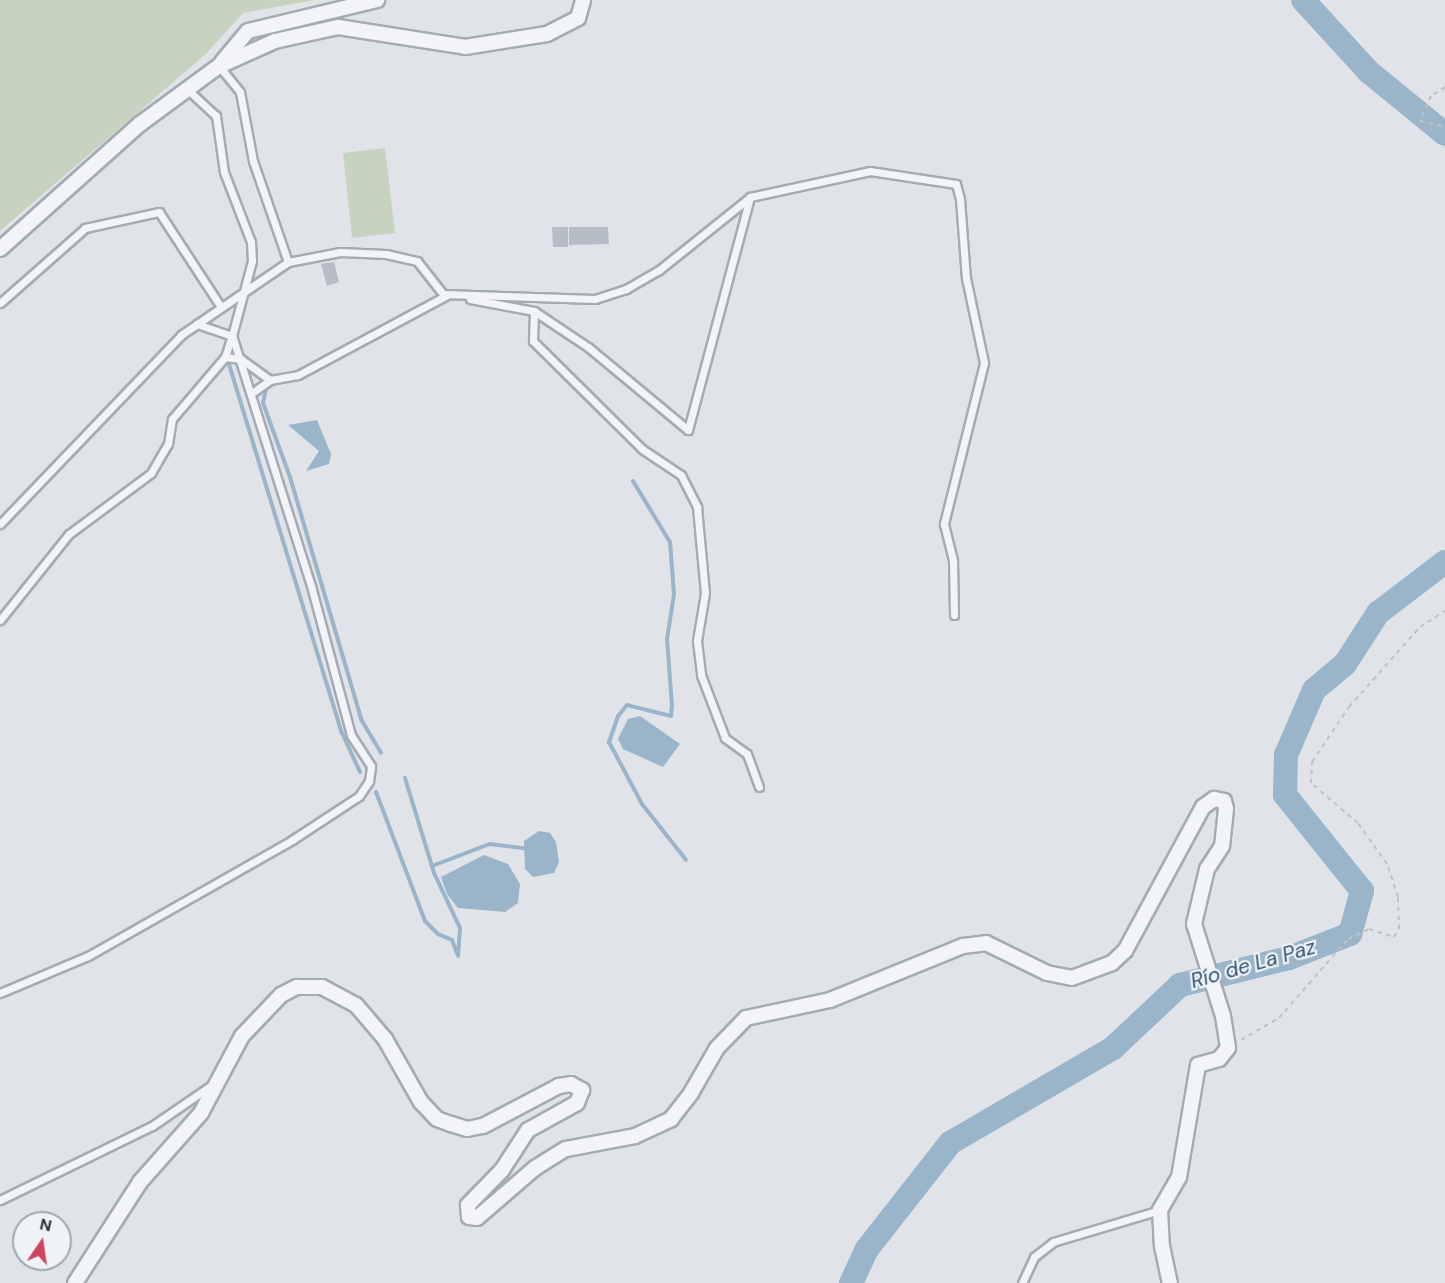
<!DOCTYPE html>
<meta charset="utf-8">
<style>
body{margin:0}
#map{position:relative;width:1445px;height:1283px;overflow:hidden;background:#e0e4e9;font-family:"DM Sans",sans-serif}
div>[style]{position:absolute}
.green>*{inset:0;background:#c6d3c1}
.water>*{inset:0;background:#9ab4c9}
.stream>*{height:4px;margin:-2px;padding:0 2px;transform-origin:2px;border-radius:2px;background:#9ab4c9}
.river>*{height:24px;margin:-12px;padding:0 12px;transform-origin:12px;border-radius:12px;background:#9ab4c9}
.building>*{inset:0;background:#b7bdc6}
.path>*{height:2px;margin-top:-1px;transform-origin:0;background:repeating-linear-gradient(90deg,#bdc2c7 0 4.5px,transparent 0 9px)}
.roads{filter:drop-shadow(2px 0 #a5abb3) drop-shadow(-2px 0 #a5abb3) drop-shadow(0 2px #a5abb3) drop-shadow(0 -2px #a5abb3)}
.lane>*{height:7px;margin:-3.5px;padding:0 3.5px;transform-origin:3.5px;border-radius:3.5px;background:#f2f4f7}
.street>*{height:14px;margin:-7px;padding:0 7px;transform-origin:7px;border-radius:7px;background:#f2f4f7}
span{translate:-50% -50%;white-space:nowrap;text-align:center;line-height:1.15;-webkit-text-stroke:4.5px #eff3f6;paint-order:stroke}
.water-label{font-size:21px;color:#325474;font-style:italic}
.north{position:absolute;left:12px;top:1211px;width:60px;height:60px;box-sizing:border-box;background:#eff3f6;border:2px solid #9fa6ad;border-radius:50%;rotate:13deg;font-size:16px;font-weight:700;line-height:24px;text-align:center;color:#283240}
.north::after{content:'';display:block;margin:auto;width:21px;height:27px;background:#ce4461;clip-path:polygon(50% 0,100% 100%,50% 72%,0 100%)}
</style>
<div id="map">
<div class="green">
<i style="clip-path:polygon(0 0,315px 0,243px 13px,206px 54px,0 231px)"></i>
<i style="clip-path:polygon(385px 148px,395px 233px,352px 238px,343px 153px)"></i>
</div>
<div class="water">
<i style="clip-path:polygon(317px 420px,331px 454px,329px 464px,306px 471px,319px 451px,288px 425px)"></i>
<i style="clip-path:polygon(640px 716px,680px 744px,663px 767px,623px 749px,618px 739px,628px 719px)"></i>
<i style="clip-path:polygon(539px 831px,550px 833px,556px 842px,559px 862px,554px 873px,533px 877px,525px 869px,524px 841px)"></i>
<i style="clip-path:polygon(484px 855px,508px 864px,520px 884px,518px 903px,505px 912px,458px 908px,447px 894px,441px 877px)"></i>
</div>
<div class="stream">
<i style="left:228px;top:361px;width:389px;rotate:73deg"></i>
<i style="left:342px;top:733px;width:43px;rotate:65.2deg"></i>
<i style="left:267px;top:384px;width:19px;rotate:102deg"></i>
<i style="left:263px;top:403px;width:79px;rotate:70deg"></i>
<i style="left:290px;top:477px;width:254px;rotate:73.6deg"></i>
<i style="left:362px;top:721px;width:37px;rotate:59deg"></i>
<i style="left:633px;top:481px;width:71px;rotate:58.8deg"></i>
<i style="left:670px;top:542px;width:52px;rotate:85.6deg"></i>
<i style="left:674px;top:594px;width:46px;rotate:98.8deg"></i>
<i style="left:667px;top:639px;width:66px;rotate:85.7deg"></i>
<i style="left:672px;top:705px;width:11px;rotate:95deg"></i>
<i style="left:671px;top:716px;width:45px;rotate:-166deg"></i>
<i style="left:627px;top:705px;width:14px;rotate:129deg"></i>
<i style="left:618px;top:716px;width:28px;rotate:109deg"></i>
<i style="left:609px;top:742px;width:70px;rotate:62deg"></i>
<i style="left:642px;top:804px;width:71px;rotate:51.8deg"></i>
<i style="left:405px;top:778px;width:99px;rotate:73deg"></i>
<i style="left:434px;top:873px;width:61px;rotate:64.7deg"></i>
<i style="left:460px;top:928px;width:28px;rotate:94deg"></i>
<i style="left:376px;top:792px;width:138px;rotate:69.2deg"></i>
<i style="left:425px;top:921px;width:18px;rotate:45deg"></i>
<i style="left:438px;top:934px;width:15px;rotate:23deg"></i>
<i style="left:452px;top:940px;width:14px;rotate:69deg"></i>
<i style="left:432px;top:866px;width:62px;rotate:-20.8deg"></i>
<i style="left:490px;top:844px;width:34px;rotate:7deg"></i>
</div>
<div class="river">
<i style="left:1303px;top:0;width:98px;rotate:47.5deg"></i>
<i style="left:1369px;top:72px;width:98px;rotate:39.2deg"></i>
<i style="left:851px;top:1283px;width:38px;rotate:-65deg"></i>
<i style="left:867px;top:1249px;width:135px;rotate:-51.9deg"></i>
<i style="left:950px;top:1143px;width:189px;rotate:-30.2deg"></i>
<i style="left:1113px;top:1048px;width:92px;rotate:-43.2deg"></i>
<i style="left:1180px;top:985px;width:112px;rotate:-13.9deg"></i>
<i style="left:1289px;top:958px;width:66px;rotate:-21.5deg"></i>
<i style="left:1350px;top:934px;width:45px;rotate:-74.4deg"></i>
<i style="left:1362px;top:891px;width:123px;rotate:-128.7deg"></i>
<i style="left:1285px;top:795px;width:40px;rotate:-88.6deg"></i>
<i style="left:1286px;top:755px;width:71px;rotate:-66.7deg"></i>
<i style="left:1314px;top:690px;width:40px;rotate:-40deg"></i>
<i style="left:1345px;top:664px;width:61px;rotate:-57.1deg"></i>
<i style="left:1378px;top:613px;width:84px;rotate:-37.3deg"></i>
</div>
<div class="building">
<i style="clip-path:polygon(552px 227px,568px 227px,568px 247px,553px 247px)"></i>
<i style="clip-path:polygon(569px 227px,608px 227px,609px 244px,569px 245px)"></i>
<i style="clip-path:polygon(334px 262px,339px 282px,327px 286px,321px 264px)"></i>
</div>
<div class="path">
<i style="left:1445px;top:87px;width:17px;rotate:147deg"></i>
<i style="left:1431px;top:96px;width:27px;rotate:114deg"></i>
<i style="left:1420px;top:121px;width:26px;rotate:13deg"></i>
<i style="left:1241px;top:1040px;width:44px;rotate:-30.1deg"></i>
<i style="left:1279px;top:1018px;width:105px;rotate:-48.9deg"></i>
<i style="left:1348px;top:939px;width:23px;rotate:-25deg"></i>
<i style="left:1369px;top:929px;width:26px;rotate:18deg"></i>
<i style="left:1394px;top:937px;width:9px;rotate:-58deg"></i>
<i style="left:1399px;top:929px;width:32px;rotate:-92deg"></i>
<i style="left:1398px;top:897px;width:35px;rotate:-108deg"></i>
<i style="left:1387px;top:864px;width:50px;rotate:-125.3deg"></i>
<i style="left:1358px;top:823px;width:62px;rotate:-139.6deg"></i>
<i style="left:1311px;top:783px;width:21px;rotate:-87deg"></i>
<i style="left:1312px;top:762px;width:66px;rotate:-56.1deg"></i>
<i style="left:1349px;top:707px;width:107px;rotate:-48.4deg"></i>
<i style="left:1420px;top:627px;width:30px;rotate:-33deg"></i>
</div>
<div class="roads">
<div class="lane">
<i style="left:219px;top:66px;width:33px;rotate:51deg"></i>
<i style="left:240px;top:92px;width:70px;rotate:79.3deg"></i>
<i style="left:253px;top:161px;width:107px;rotate:70.9deg"></i>
<i style="left:470px;top:299px;width:65px;rotate:10.6deg"></i>
<i style="left:534px;top:311px;width:65px;rotate:33.7deg"></i>
<i style="left:588px;top:347px;width:130px;rotate:39.7deg"></i>
<i style="left:688px;top:430px;width:241px;rotate:-75.1deg"></i>
<i style="left:0;top:303px;width:113px;rotate:-41.4deg"></i>
<i style="left:85px;top:228px;width:76px;rotate:-12.2deg"></i>
<i style="left:159px;top:212px;width:113px;rotate:56.9deg"></i>
<i style="left:534px;top:311px;width:30px;rotate:92deg"></i>
<i style="left:533px;top:341px;width:153px;rotate:44.7deg"></i>
<i style="left:642px;top:449px;width:47px;rotate:33.7deg"></i>
<i style="left:681px;top:475px;width:36px;rotate:63deg"></i>
<i style="left:697px;top:507px;width:86px;rotate:84.7deg"></i>
<i style="left:705px;top:593px;width:49px;rotate:99.5deg"></i>
<i style="left:697px;top:641px;width:34px;rotate:83deg"></i>
<i style="left:701px;top:675px;width:67px;rotate:69.1deg"></i>
<i style="left:725px;top:738px;width:27px;rotate:36deg"></i>
<i style="left:747px;top:754px;width:35px;rotate:70deg"></i>
<i style="left:225px;top:357px;width:16px;rotate:7deg"></i>
<i style="left:241px;top:359px;width:36px;rotate:36deg"></i>
<i style="left:252px;top:393px;width:22px;rotate:-36deg"></i>
<i style="left:270px;top:380px;width:28px;rotate:-10deg"></i>
<i style="left:298px;top:375px;width:169px;rotate:-28.2deg"></i>
<i style="left:0;top:524px;width:262px;rotate:-46.2deg"></i>
<i style="left:181px;top:335px;width:130px;rotate:-34.3deg"></i>
<i style="left:288px;top:262px;width:53px;rotate:-10.9deg"></i>
<i style="left:340px;top:252px;width:46px;rotate:2.5deg"></i>
<i style="left:386px;top:254px;width:32px;rotate:13deg"></i>
<i style="left:417px;top:261px;width:42px;rotate:51.8deg"></i>
<i style="left:443px;top:294px;width:152px;rotate:1.9deg"></i>
<i style="left:595px;top:299px;width:33px;rotate:-18deg"></i>
<i style="left:626px;top:289px;width:38px;rotate:-30deg"></i>
<i style="left:659px;top:270px;width:117px;rotate:-38.7deg"></i>
<i style="left:750px;top:197px;width:123px;rotate:-12.2deg"></i>
<i style="left:870px;top:171px;width:87px;rotate:8.6deg"></i>
<i style="left:956px;top:184px;width:16px;rotate:75deg"></i>
<i style="left:960px;top:199px;width:79px;rotate:85.7deg"></i>
<i style="left:966px;top:278px;width:87px;rotate:78deg"></i>
<i style="left:984px;top:363px;width:166px;rotate:104deg"></i>
<i style="left:944px;top:524px;width:38px;rotate:76deg"></i>
<i style="left:953px;top:561px;width:54px;rotate:88.9deg"></i>
<i style="left:0;top:620px;width:110px;rotate:-51.3deg"></i>
<i style="left:69px;top:534px;width:102px;rotate:-36.6deg"></i>
<i style="left:151px;top:473px;width:34px;rotate:-60deg"></i>
<i style="left:168px;top:444px;width:25px;rotate:-81deg"></i>
<i style="left:172px;top:419px;width:82px;rotate:-49.5deg"></i>
<i style="left:225px;top:357px;width:22px;rotate:-72deg"></i>
<i style="left:232px;top:336px;width:37px;rotate:-161deg"></i>
<i style="left:0;top:993px;width:95px;rotate:-22.8deg"></i>
<i style="left:88px;top:956px;width:235px;rotate:-29.6deg"></i>
<i style="left:292px;top:840px;width:80px;rotate:-33.3deg"></i>
<i style="left:359px;top:796px;width:18px;rotate:-56deg"></i>
<i style="left:369px;top:781px;width:15px;rotate:-82deg"></i>
<i style="left:371px;top:766px;width:37px;rotate:-123deg"></i>
<i style="left:351px;top:735px;width:151px;rotate:-105deg"></i>
<i style="left:312px;top:589px;width:265px;rotate:-107.5deg"></i>
<i style="left:232px;top:336px;width:78px;rotate:-75.1deg"></i>
<i style="left:252px;top:261px;width:19px;rotate:-93deg"></i>
<i style="left:251px;top:242px;width:75px;rotate:-111.1deg"></i>
<i style="left:224px;top:172px;width:57px;rotate:-98.1deg"></i>
<i style="left:216px;top:116px;width:40px;rotate:-137deg"></i>
<i style="left:0;top:1200px;width:169px;rotate:-26deg"></i>
<i style="left:152px;top:1126px;width:74px;rotate:-34.5deg"></i>
<i style="left:1022px;top:1283px;width:29px;rotate:-65deg"></i>
<i style="left:1034px;top:1257px;width:24px;rotate:-38deg"></i>
<i style="left:1053px;top:1242px;width:112px;rotate:-16.7deg"></i>
</div>
<div class="street">
<i style="left:222px;top:62px;width:40px;rotate:-50deg"></i>
<i style="left:248px;top:31px;width:133px;rotate:-13.5deg"></i>
<i style="left:0;top:249px;width:188px;rotate:-41.8deg"></i>
<i style="left:140px;top:124px;width:98px;rotate:-36.3deg"></i>
<i style="left:219px;top:66px;width:61px;rotate:-24.1deg"></i>
<i style="left:275px;top:41px;width:65px;rotate:-12.5deg"></i>
<i style="left:338px;top:27px;width:129px;rotate:8.9deg"></i>
<i style="left:465px;top:47px;width:83px;rotate:-9deg"></i>
<i style="left:547px;top:34px;width:35px;rotate:-27deg"></i>
<i style="left:578px;top:18px;width:19px;rotate:-74deg"></i>
<i style="left:75px;top:1283px;width:120px;rotate:-57.2deg"></i>
<i style="left:140px;top:1182px;width:92px;rotate:-48.5deg"></i>
<i style="left:201px;top:1113px;width:87px;rotate:-62deg"></i>
<i style="left:242px;top:1036px;width:57px;rotate:-46.4deg"></i>
<i style="left:281px;top:995px;width:18px;rotate:-27deg"></i>
<i style="left:297px;top:987px;width:25px"></i>
<i style="left:322px;top:987px;width:38px;rotate:28deg"></i>
<i style="left:356px;top:1005px;width:45px;rotate:49.5deg"></i>
<i style="left:385px;top:1039px;width:73px;rotate:60.3deg"></i>
<i style="left:421px;top:1102px;width:23px;rotate:47deg"></i>
<i style="left:437px;top:1119px;width:15px;rotate:20deg"></i>
<i style="left:451px;top:1124px;width:17px;rotate:17deg"></i>
<i style="left:467px;top:1129px;width:16px;rotate:-11deg"></i>
<i style="left:483px;top:1126px;width:86px;rotate:-27.8deg"></i>
<i style="left:559px;top:1086px;width:12px;rotate:-9deg"></i>
<i style="left:571px;top:1084px;width:13px;rotate:29deg"></i>
<i style="left:582px;top:1090px;width:14px;rotate:111deg"></i>
<i style="left:577px;top:1103px;width:56px;rotate:151.1deg"></i>
<i style="left:528px;top:1130px;width:48px;rotate:123deg"></i>
<i style="left:502px;top:1170px;width:49px;rotate:134.2deg"></i>
<i style="left:468px;top:1205px;width:12px;rotate:85deg"></i>
<i style="left:469px;top:1217px;width:8px;rotate:7deg"></i>
<i style="left:477px;top:1218px;width:77px;rotate:-40.8deg"></i>
<i style="left:535px;top:1168px;width:36px;rotate:-32deg"></i>
<i style="left:566px;top:1149px;width:70px;rotate:-10.7deg"></i>
<i style="left:635px;top:1136px;width:40px;rotate:-25deg"></i>
<i style="left:671px;top:1119px;width:33px;rotate:-52deg"></i>
<i style="left:691px;top:1093px;width:52px;rotate:-60deg"></i>
<i style="left:717px;top:1048px;width:42px;rotate:-46deg"></i>
<i style="left:746px;top:1018px;width:86px;rotate:-12.1deg"></i>
<i style="left:830px;top:1000px;width:144px;rotate:-22.1deg"></i>
<i style="left:963px;top:946px;width:23px;rotate:-7deg"></i>
<i style="left:986px;top:943px;width:68px;rotate:26.2deg"></i>
<i style="left:1047px;top:973px;width:25px;rotate:11deg"></i>
<i style="left:1072px;top:978px;width:43px;rotate:-20.6deg"></i>
<i style="left:1112px;top:963px;width:18px;rotate:-43deg"></i>
<i style="left:1125px;top:951px;width:164px;rotate:-61.6deg"></i>
<i style="left:1203px;top:807px;width:14px;rotate:-36deg"></i>
<i style="left:1214px;top:799px;width:10px;rotate:11deg"></i>
<i style="left:1224px;top:801px;width:8px;rotate:76deg"></i>
<i style="left:1226px;top:809px;width:37px;rotate:96deg"></i>
<i style="left:1222px;top:846px;width:27px;rotate:123deg"></i>
<i style="left:1207px;top:869px;width:57px;rotate:103.3deg"></i>
<i style="left:1194px;top:924px;width:96px;rotate:72.5deg"></i>
<i style="left:1223px;top:1016px;width:32px;rotate:81deg"></i>
<i style="left:1228px;top:1048px;width:14px;rotate:129deg"></i>
<i style="left:1219px;top:1059px;width:22px;rotate:164deg"></i>
<i style="left:1198px;top:1065px;width:114px;rotate:99.6deg"></i>
<i style="left:1179px;top:1177px;width:38px;rotate:120deg"></i>
<i style="left:1160px;top:1210px;width:36px;rotate:87deg"></i>
<i style="left:1162px;top:1246px;width:38px;rotate:78deg"></i>
</div>
</div>
<div class="water-label">
<span style="left:1253px;top:964px;rotate:-16deg">Río de La Paz</span>
</div>
<div class="north">N</div>
</div>
